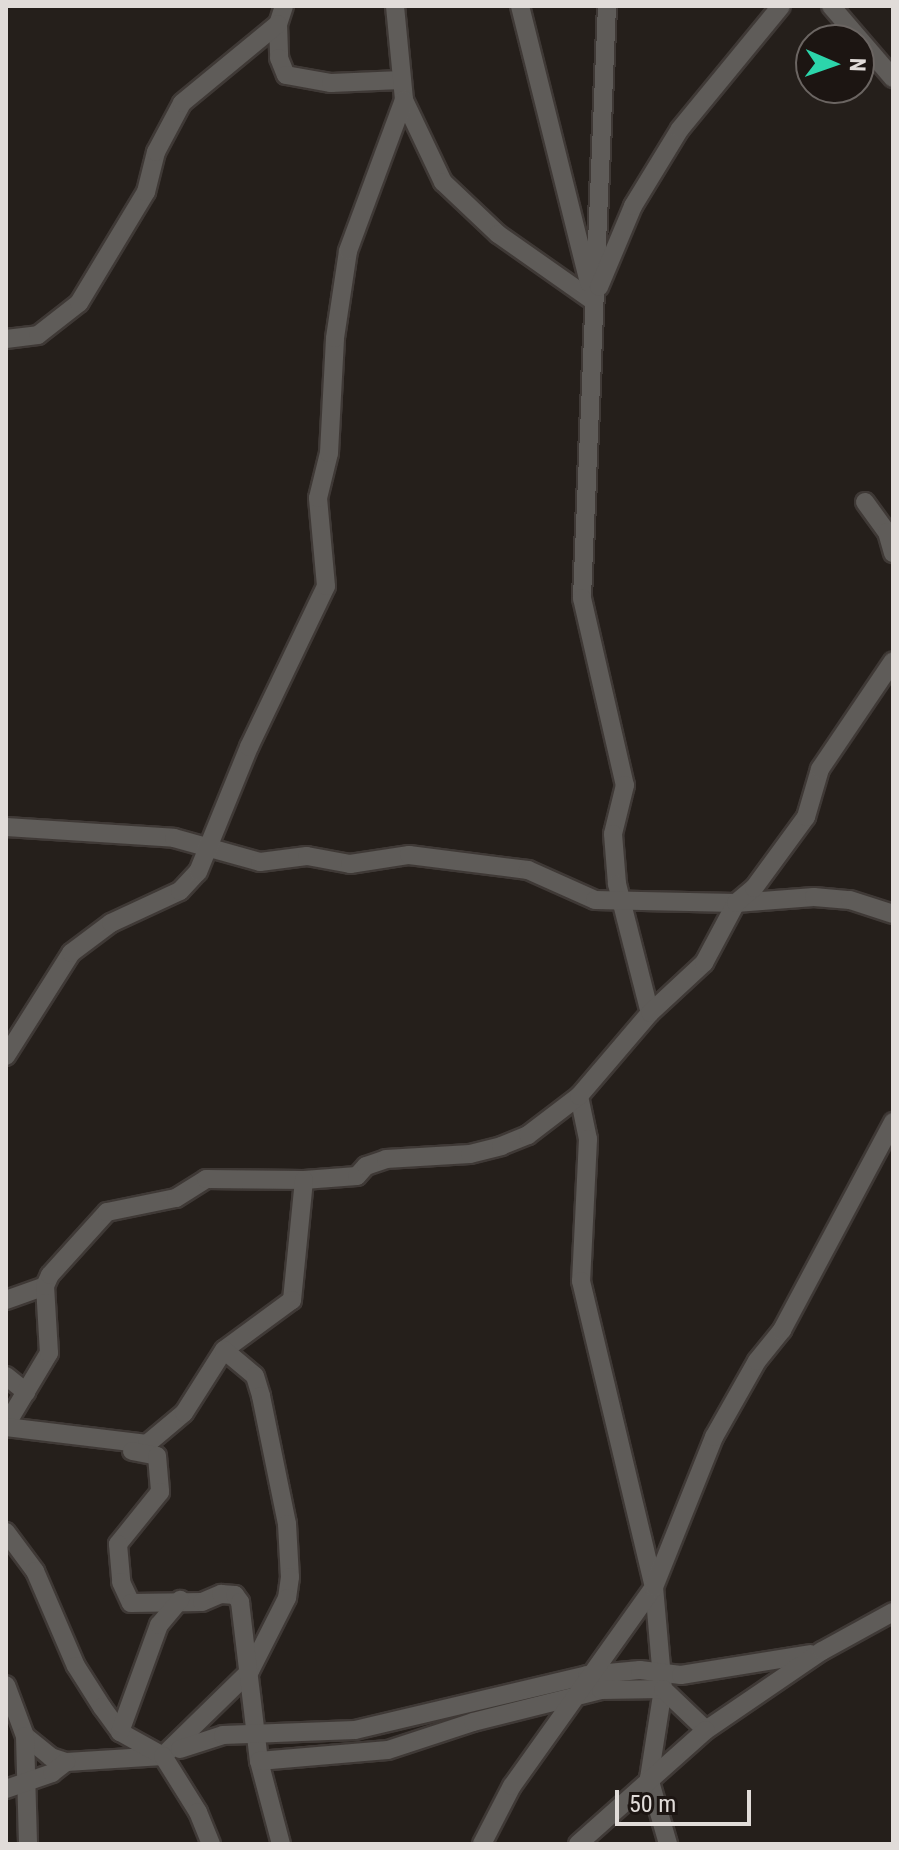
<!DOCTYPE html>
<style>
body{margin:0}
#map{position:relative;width:899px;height:1850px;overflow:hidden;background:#251f1b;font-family:"Roboto Condensed",sans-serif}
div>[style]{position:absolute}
.roads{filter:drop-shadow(2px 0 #3f3936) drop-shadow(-2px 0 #3f3936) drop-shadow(0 2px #3f3936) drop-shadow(0 -2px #3f3936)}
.minor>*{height:18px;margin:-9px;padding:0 9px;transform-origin:9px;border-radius:9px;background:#5f5c59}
span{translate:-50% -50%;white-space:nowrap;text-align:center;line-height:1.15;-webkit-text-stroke:7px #1c1512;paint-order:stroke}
.frame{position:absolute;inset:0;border:8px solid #e1dcd9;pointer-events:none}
.north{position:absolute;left:795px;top:24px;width:80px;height:80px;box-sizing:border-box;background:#1c1512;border:2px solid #6b6562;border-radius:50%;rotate:92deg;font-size:22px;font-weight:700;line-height:32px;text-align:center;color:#e1dcd9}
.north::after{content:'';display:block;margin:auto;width:28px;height:36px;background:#2cd5ab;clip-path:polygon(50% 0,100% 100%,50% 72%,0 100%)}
.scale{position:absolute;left:615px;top:1790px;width:136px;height:36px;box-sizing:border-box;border:4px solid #e1dcd9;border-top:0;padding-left:10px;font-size:24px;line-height:28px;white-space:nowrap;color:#e1dcd9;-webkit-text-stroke:6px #1c1512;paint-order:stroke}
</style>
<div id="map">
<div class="roads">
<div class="minor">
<i style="left:284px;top:6px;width:19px;rotate:108deg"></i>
<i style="left:278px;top:24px;width:34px;rotate:88deg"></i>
<i style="left:279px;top:58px;width:18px;rotate:68deg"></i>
<i style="left:286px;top:75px;width:46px;rotate:10.1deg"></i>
<i style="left:331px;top:83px;width:70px;rotate:-2.5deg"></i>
<i style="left:395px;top:6px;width:94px;rotate:84.5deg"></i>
<i style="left:404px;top:100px;width:91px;rotate:64.6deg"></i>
<i style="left:443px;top:182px;width:76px;rotate:43.4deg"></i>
<i style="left:498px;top:234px;width:115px;rotate:35.1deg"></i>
<i style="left:520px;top:6px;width:285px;rotate:76deg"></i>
<i style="left:607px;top:6px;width:593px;rotate:92.42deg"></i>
<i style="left:582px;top:598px;width:192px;rotate:77.1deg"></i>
<i style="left:625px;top:785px;width:50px;rotate:103.8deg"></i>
<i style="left:613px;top:834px;width:50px;rotate:85.4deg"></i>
<i style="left:617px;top:884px;width:133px;rotate:75.7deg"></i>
<i style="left:831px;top:6px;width:95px;rotate:49.3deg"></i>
<i style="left:599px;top:287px;width:88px;rotate:-67.2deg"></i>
<i style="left:633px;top:206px;width:90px;rotate:-58.6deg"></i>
<i style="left:680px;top:129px;width:159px;rotate:-50.6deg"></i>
<i style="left:6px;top:339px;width:32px;rotate:-7deg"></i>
<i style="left:38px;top:335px;width:52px;rotate:-38deg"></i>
<i style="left:79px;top:303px;width:130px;rotate:-58.9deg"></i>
<i style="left:146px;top:192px;width:41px;rotate:-76deg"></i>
<i style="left:156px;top:152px;width:55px;rotate:-62deg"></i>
<i style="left:182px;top:103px;width:124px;rotate:-39.5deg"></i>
<i style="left:865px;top:502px;width:37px;rotate:54deg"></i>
<i style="left:887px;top:532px;width:22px;rotate:74deg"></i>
<i style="left:6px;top:827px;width:168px;rotate:3.7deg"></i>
<i style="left:174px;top:838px;width:89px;rotate:15.6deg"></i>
<i style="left:260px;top:862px;width:47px;rotate:-7.3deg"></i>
<i style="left:307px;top:856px;width:44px;rotate:10.5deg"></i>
<i style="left:350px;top:864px;width:60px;rotate:-8.7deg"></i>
<i style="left:409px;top:855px;width:120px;rotate:7.2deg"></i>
<i style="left:528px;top:870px;width:73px;rotate:24.1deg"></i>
<i style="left:595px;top:900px;width:141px;rotate:1.2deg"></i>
<i style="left:736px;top:903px;width:78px;rotate:-4.4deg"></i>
<i style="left:814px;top:897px;width:36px;rotate:5deg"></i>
<i style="left:850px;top:900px;width:45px;rotate:18deg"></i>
<i style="left:6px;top:1056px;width:122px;rotate:-57.7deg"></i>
<i style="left:71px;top:953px;width:50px;rotate:-36.9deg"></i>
<i style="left:111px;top:923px;width:76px;rotate:-24.9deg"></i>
<i style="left:180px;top:891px;width:26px;rotate:-47deg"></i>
<i style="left:198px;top:872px;width:135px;rotate:-67.8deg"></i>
<i style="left:249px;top:747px;width:178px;rotate:-64.4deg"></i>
<i style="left:326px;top:586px;width:88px;rotate:-95.2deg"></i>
<i style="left:318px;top:498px;width:46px;rotate:-76.3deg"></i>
<i style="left:329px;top:453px;width:115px;rotate:-87deg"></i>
<i style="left:335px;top:338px;width:88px;rotate:-81.5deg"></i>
<i style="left:348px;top:251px;width:161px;rotate:-69.7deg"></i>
<i style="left:579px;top:1096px;width:44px;rotate:78.2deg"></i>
<i style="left:588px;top:1139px;width:142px;rotate:92.8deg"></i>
<i style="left:581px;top:1281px;width:315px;rotate:76.6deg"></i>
<i style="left:654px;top:1587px;width:102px;rotate:85deg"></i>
<i style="left:663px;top:1689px;width:90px;rotate:98.9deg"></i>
<i style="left:649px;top:1778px;width:69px;rotate:73.9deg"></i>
<i style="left:304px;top:1180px;width:53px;rotate:-4.3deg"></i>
<i style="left:357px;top:1176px;width:13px;rotate:-48deg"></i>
<i style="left:366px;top:1166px;width:21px;rotate:-19deg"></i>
<i style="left:386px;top:1159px;width:84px;rotate:-3.4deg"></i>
<i style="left:470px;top:1154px;width:32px;rotate:-14deg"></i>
<i style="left:501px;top:1146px;width:29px;rotate:-22deg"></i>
<i style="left:528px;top:1135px;width:64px;rotate:-37.4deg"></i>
<i style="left:579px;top:1096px;width:109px;rotate:-49.5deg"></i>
<i style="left:650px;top:1013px;width:74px;rotate:-42.8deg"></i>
<i style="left:704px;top:963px;width:68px;rotate:-61.9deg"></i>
<i style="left:736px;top:903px;width:23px;rotate:-40deg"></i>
<i style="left:754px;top:888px;width:88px;rotate:-53.8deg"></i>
<i style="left:806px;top:817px;width:50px;rotate:-73.7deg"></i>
<i style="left:820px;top:769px;width:130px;rotate:-55.9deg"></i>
<i style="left:6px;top:1300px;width:41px;rotate:-19.7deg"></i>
<i style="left:6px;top:1376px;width:26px;rotate:39deg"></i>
<i style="left:6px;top:1425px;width:84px;rotate:-59.2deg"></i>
<i style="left:49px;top:1353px;width:67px;rotate:-93.4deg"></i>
<i style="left:45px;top:1286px;width:12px;rotate:-66deg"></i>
<i style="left:50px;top:1275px;width:85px;rotate:-47.9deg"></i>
<i style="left:107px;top:1212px;width:70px;rotate:-11.5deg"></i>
<i style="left:176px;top:1198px;width:36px;rotate:-32deg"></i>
<i style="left:206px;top:1179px;width:98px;rotate:0.6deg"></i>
<i style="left:304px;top:1180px;width:121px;rotate:95.7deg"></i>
<i style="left:292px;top:1300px;width:84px;rotate:143.7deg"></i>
<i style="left:6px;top:1427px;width:142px;rotate:6.9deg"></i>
<i style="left:147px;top:1444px;width:48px;rotate:-40deg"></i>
<i style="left:184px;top:1413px;width:75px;rotate:-57.6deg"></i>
<i style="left:224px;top:1350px;width:40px;rotate:40deg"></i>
<i style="left:255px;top:1376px;width:21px;rotate:73deg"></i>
<i style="left:261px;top:1396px;width:131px;rotate:78.5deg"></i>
<i style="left:287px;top:1524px;width:53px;rotate:86.8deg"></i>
<i style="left:290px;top:1577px;width:21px;rotate:98deg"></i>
<i style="left:287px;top:1598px;width:82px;rotate:116.9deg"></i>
<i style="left:250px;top:1671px;width:122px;rotate:135.7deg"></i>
<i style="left:163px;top:1756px;width:97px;rotate:176.5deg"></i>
<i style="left:66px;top:1762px;width:16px;rotate:-162deg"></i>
<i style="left:51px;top:1757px;width:33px;rotate:-141deg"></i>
<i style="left:25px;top:1736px;width:54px;rotate:-110.4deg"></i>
<i style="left:132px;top:1451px;width:25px;rotate:11deg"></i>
<i style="left:157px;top:1456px;width:36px;rotate:85deg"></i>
<i style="left:160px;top:1492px;width:67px;rotate:128.9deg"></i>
<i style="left:118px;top:1544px;width:38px;rotate:85deg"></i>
<i style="left:121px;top:1582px;width:23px;rotate:65deg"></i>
<i style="left:131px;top:1603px;width:71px;rotate:-0.8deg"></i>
<i style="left:202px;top:1602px;width:21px;rotate:-23deg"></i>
<i style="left:221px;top:1594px;width:14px;rotate:4deg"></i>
<i style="left:235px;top:1595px;width:9px;rotate:54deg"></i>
<i style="left:240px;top:1602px;width:160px;rotate:83.2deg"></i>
<i style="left:259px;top:1761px;width:86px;rotate:75.2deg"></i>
<i style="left:6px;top:1532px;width:49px;rotate:53.4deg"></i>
<i style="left:35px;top:1571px;width:103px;rotate:66.7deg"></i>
<i style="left:76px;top:1666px;width:49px;rotate:57.6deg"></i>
<i style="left:102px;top:1707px;width:31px;rotate:54deg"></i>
<i style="left:120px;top:1732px;width:49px;rotate:29.2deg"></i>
<i style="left:163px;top:1756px;width:66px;rotate:58deg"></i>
<i style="left:198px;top:1812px;width:35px;rotate:68deg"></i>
<i style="left:120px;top:1732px;width:114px;rotate:-70deg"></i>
<i style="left:159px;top:1625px;width:33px;rotate:-50deg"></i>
<i style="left:25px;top:1736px;width:108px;rotate:88.4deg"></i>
<i style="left:180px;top:1749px;width:45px;rotate:-18deg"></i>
<i style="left:223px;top:1735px;width:132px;rotate:-2.2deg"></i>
<i style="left:355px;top:1730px;width:238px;rotate:-13.3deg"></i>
<i style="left:587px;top:1675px;width:53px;rotate:-5.4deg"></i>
<i style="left:640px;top:1670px;width:41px;rotate:7deg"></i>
<i style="left:681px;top:1675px;width:131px;rotate:-9.2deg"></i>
<i style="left:259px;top:1761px;width:129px;rotate:-4.9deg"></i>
<i style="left:388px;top:1750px;width:89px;rotate:-18.2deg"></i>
<i style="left:473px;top:1722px;width:132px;rotate:-14deg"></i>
<i style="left:601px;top:1690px;width:62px;rotate:-0.9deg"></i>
<i style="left:663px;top:1689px;width:59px;rotate:43.6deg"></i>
<i style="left:706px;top:1730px;width:140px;rotate:-34.3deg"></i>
<i style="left:822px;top:1651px;width:81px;rotate:-28.8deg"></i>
<i style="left:6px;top:1789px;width:49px;rotate:-19.2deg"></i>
<i style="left:52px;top:1773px;width:18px;rotate:-38deg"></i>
<i style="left:482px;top:1844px;width:65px;rotate:-62.7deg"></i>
<i style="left:512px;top:1786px;width:244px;rotate:-54.5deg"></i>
<i style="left:654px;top:1587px;width:162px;rotate:-68.2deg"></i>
<i style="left:714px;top:1437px;width:87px;rotate:-60.5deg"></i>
<i style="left:757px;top:1361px;width:40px;rotate:-51deg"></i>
<i style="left:782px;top:1330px;width:236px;rotate:-61.9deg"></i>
<i style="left:578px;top:1844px;width:171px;rotate:-41.7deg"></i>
</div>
</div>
<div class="frame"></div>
<div class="north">N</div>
<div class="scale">50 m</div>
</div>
